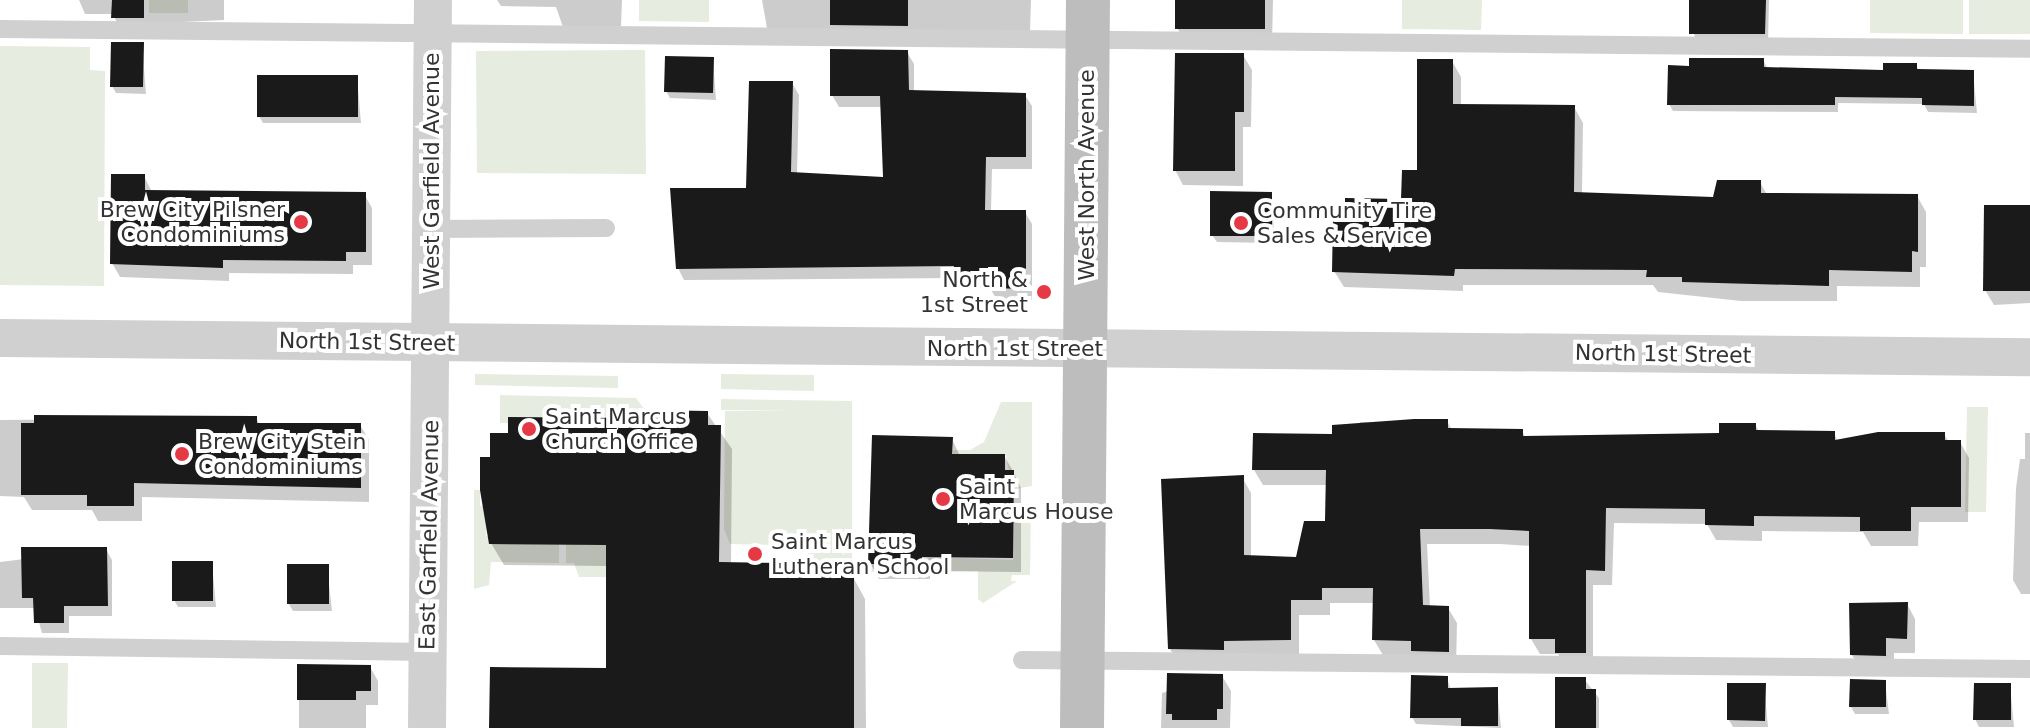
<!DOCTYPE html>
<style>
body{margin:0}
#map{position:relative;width:2030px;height:728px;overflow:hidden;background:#fff;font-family:"DejaVu Sans",sans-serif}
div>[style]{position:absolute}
.green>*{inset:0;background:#e6ecdf}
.shadow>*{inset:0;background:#0003}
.building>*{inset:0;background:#1a1a1a}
.lane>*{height:18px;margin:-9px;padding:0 9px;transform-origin:9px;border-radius:9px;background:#d0d0d0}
.street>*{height:38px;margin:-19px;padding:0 19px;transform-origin:19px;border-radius:19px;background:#d0d0d0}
.secondary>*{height:44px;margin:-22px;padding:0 22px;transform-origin:22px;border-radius:22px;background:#bdbdbd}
.dots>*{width:22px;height:22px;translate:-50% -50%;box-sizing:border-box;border:4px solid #fff;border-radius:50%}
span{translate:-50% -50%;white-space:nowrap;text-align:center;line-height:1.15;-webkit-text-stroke:8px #fff;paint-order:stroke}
.street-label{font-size:22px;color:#333}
.poi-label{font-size:22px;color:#333}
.right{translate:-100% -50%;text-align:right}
.left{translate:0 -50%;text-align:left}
</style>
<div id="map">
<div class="green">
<i style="clip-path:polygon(149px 0,188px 0,188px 13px,149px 13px)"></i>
<i style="clip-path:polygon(639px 0,709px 0,709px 22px,639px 21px)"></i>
<i style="clip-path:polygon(1402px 0,1482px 0,1481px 30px,1402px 29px)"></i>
<i style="clip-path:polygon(1870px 0,1963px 0,1963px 34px,1870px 33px)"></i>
<i style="clip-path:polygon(1969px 0,2030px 0,2030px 34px,1969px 34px)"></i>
<i style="clip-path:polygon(0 46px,90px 47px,90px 70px,105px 71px,104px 286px,0 285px)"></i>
<i style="clip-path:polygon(645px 50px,646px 174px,477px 173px,476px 51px)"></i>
<i style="clip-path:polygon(475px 374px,618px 376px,618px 388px,475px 385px)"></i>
<i style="clip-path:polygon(721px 374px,814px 375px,814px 391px,721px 389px)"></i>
<i style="clip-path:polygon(500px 395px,636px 398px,645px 410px,643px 425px,625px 418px,509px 417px,509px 423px,500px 423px)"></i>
<i style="clip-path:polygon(721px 399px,852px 401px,852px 564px,818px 564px,804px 549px,778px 549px,777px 545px,730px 544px,724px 529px,725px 411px,797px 411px,721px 410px)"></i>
<i style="clip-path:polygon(1001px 402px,1032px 402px,1032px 486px,1014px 489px,1005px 454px,952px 456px,952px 450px,970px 450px,984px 442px)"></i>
<i style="clip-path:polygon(1967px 407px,1988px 407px,1986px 512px,1965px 512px)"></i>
<i style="clip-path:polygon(474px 490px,480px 490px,480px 506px,489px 506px,486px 536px,559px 544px,559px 563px,491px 562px,489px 585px,474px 589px)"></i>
<i style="clip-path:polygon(1013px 503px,1031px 507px,1030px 575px,1012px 575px,1011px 581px,1017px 581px,983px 603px,978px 599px,978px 571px,868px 572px,868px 564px,922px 564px,929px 557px,1013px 560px)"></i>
<i style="clip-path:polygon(566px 544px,609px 545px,606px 577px,579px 577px,574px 563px,566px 563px)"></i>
<i style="clip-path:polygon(32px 663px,68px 663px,67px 728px,32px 728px)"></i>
</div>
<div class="shadow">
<i style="clip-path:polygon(79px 0,224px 0,224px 20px,118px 25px,113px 14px,85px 14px)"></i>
<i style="clip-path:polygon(497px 0,622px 0,621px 26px,563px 27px,556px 7px,501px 6px)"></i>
<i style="clip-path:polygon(762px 0,1031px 0,1030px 33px,767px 28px)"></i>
<i style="clip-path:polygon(1177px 0,1273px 0,1272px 43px,1186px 43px,1177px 28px)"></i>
<i style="clip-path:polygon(1691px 0,1769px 0,1768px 41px,1695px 40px)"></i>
<i style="clip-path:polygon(142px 44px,146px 94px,116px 93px,112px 86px)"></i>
<i style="clip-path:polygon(907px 52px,914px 64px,914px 92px,1025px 95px,1032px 106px,1032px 169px,992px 169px,991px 212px,1025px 212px,1032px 224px,1032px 300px,997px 300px,990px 288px,962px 287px,957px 278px,684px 280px,678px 268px,748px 190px,792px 83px,799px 95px,797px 174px,885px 179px,883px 107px,839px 107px,832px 95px)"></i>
<i style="clip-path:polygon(1243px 55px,1252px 70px,1251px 127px,1243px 127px,1243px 186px,1183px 185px,1175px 170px)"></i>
<i style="clip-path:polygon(713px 59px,716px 100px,670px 98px,666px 91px)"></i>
<i style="clip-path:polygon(1763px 60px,1768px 69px,1885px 72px,1916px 65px,1919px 71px,1973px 72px,1977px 113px,1928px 112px,1924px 104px,1838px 103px,1838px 112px,1673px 111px,1669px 104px,1691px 68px)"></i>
<i style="clip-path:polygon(1452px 61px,1461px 77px,1461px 106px,1574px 107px,1583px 123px,1582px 194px,1714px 199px,1760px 182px,1767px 195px,1917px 196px,1926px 212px,1926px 267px,1920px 267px,1920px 287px,1837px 286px,1837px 301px,1741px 301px,1658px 292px,1653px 285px,1463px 285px,1463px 291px,1344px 287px,1334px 271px,1347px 220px,1403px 201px,1419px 172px)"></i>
<i style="clip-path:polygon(357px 77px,361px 123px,263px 123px,259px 116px)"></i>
<i style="clip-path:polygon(144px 176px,152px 192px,364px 194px,372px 208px,372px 265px,353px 265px,353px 274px,229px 273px,229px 281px,120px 277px,112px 263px)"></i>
<i style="clip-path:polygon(1271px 194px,1275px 243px,1217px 242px,1212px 235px)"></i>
<i style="clip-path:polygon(2030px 210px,2030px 303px,1994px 305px,1985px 290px)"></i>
<i style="clip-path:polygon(707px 413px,732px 449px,731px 564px,782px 565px,785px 570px,801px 570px,805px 577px,853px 577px,865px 599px,866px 728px,491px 728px,608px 670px,608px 566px,504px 565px,491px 543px,492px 459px,645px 420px)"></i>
<i style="clip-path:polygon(256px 418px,260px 425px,360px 425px,369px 440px,369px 502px,142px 497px,142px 521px,98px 521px,92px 510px,32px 510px,24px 497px,0 496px,0 420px)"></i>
<i style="clip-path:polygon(1447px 421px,1452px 430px,1522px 431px,1526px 438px,1721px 435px,1755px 425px,1760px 432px,1834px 433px,1838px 442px,1944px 434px,1949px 442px,1960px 442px,1969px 458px,1968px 522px,1919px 522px,1918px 546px,1871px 546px,1863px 532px,1762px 531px,1762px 541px,1716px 540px,1707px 524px,1614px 523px,1612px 585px,1593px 585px,1593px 668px,1566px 668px,1558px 654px,1540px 654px,1531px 639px,1531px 546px,1500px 544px,1427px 544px,1430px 607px,1448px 608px,1457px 623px,1456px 667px,1383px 655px,1374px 640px,1375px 603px,1330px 603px,1330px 615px,1299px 615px,1299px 655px,1179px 664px,1170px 649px,1242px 477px,1251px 493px,1251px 558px,1298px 559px,1327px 523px,1328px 485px,1263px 485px,1254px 470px,1360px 427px,1360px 422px)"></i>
<i style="clip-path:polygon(2025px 433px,2030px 433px,2030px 594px,2021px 594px,2013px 580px,2016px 488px,2020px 459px,2025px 459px)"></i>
<i style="clip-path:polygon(952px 439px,960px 456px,1004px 456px,1013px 471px,1021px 488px,1021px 572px,930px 571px,930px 579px,879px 579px,870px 563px)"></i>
<i style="clip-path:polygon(106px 549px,112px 560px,112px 616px,69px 616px,69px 633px,42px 633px,35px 608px,0 608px,0 562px)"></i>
<i style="clip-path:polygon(212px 563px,216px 607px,178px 607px,174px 600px)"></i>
<i style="clip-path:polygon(327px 566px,332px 611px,293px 611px,289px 604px)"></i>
<i style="clip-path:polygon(1907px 604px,1915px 619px,1915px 653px,1894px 653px,1894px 670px,1861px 670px,1852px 655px)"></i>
<i style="clip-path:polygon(299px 666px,370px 667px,378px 681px,378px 705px,366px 705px,366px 728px,299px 728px)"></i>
<i style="clip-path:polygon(1222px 676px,1231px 691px,1230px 728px,1161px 728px,1162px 693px)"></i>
<i style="clip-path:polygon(1447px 678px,1451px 690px,1497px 689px,1501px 728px,1416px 724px,1412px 717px)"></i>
<i style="clip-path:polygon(1584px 679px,1599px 698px,1599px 728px,1557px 728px)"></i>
<i style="clip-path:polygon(1885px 682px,1889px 714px,1855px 714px,1851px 707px)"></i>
<i style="clip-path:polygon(1764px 685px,1768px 727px,1733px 727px,1729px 720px)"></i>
<i style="clip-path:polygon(2010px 685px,2014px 727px,1979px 727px,1975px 719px)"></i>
</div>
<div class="building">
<i style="clip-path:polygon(112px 0,144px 0,144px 18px,111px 18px)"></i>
<i style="clip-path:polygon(830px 0,908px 0,908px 26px,830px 25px)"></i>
<i style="clip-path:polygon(1175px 0,1265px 0,1265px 29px,1175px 29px)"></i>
<i style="clip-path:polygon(1689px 0,1766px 0,1765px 34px,1689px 34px)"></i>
<i style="clip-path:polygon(111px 42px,144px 42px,143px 87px,110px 87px)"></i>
<i style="clip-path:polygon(830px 49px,908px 50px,909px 90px,1026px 93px,1026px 157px,986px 157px,985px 210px,1026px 210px,1026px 289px,988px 288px,988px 277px,953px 276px,954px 266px,676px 269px,670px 188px,746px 188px,749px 81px,793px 81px,791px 172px,883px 177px,880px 96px,830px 96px)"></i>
<i style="clip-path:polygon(1175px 53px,1244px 53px,1244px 112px,1235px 112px,1235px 171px,1173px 171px)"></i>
<i style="clip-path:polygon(665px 56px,714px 57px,713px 93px,664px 92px)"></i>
<i style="clip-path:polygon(1689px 58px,1764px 58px,1764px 67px,1883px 70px,1883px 63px,1917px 63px,1917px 69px,1974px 70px,1974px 106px,1922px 105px,1922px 98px,1835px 97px,1835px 105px,1667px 105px,1668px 65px,1689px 66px)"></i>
<i style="clip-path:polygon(1417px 59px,1453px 59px,1453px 104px,1575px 105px,1574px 192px,1713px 197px,1717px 180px,1761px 180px,1761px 193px,1918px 194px,1918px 252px,1912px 251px,1912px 272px,1829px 270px,1829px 286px,1682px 282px,1682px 277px,1646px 277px,1647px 270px,1455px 269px,1454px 276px,1332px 272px,1333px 218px,1345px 218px,1345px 198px,1401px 199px,1402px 170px,1417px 170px)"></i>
<i style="clip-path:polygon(257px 75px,358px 75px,358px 117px,257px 117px)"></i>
<i style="clip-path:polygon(111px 174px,145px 174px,145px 190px,366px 192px,366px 252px,346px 252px,346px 261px,223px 260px,223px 268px,110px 264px)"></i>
<i style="clip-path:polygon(1210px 191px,1272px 192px,1272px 236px,1210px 236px)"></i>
<i style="clip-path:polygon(1984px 205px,2030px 205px,2030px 291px,1983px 291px)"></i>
<i style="clip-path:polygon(643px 410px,708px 411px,708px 425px,721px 425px,719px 562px,783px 563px,783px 568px,802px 568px,802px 575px,854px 575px,854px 728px,489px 728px,490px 667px,606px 668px,606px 545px,489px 544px,480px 490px,480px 457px,490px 457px,490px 433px,508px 433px,508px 417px,643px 418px)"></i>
<i style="clip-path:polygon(34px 415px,257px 416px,257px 423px,361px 423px,361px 488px,134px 483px,134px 506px,87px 506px,87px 495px,21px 495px,21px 423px,34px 423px)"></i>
<i style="clip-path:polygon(1414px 419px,1448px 419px,1448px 428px,1523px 429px,1523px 436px,1719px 433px,1719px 423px,1756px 423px,1756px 430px,1835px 431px,1835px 440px,1878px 432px,1945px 432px,1945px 440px,1961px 440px,1961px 507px,1911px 507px,1911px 531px,1860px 531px,1860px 517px,1754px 516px,1754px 526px,1705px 525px,1705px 509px,1606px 508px,1605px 571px,1586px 570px,1586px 653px,1555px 653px,1555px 639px,1529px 639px,1529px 531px,1490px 529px,1420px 529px,1423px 605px,1449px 606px,1449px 652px,1411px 651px,1411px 641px,1372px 640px,1373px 588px,1322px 588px,1322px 600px,1291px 600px,1291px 640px,1224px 641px,1224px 650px,1168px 649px,1161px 479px,1244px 475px,1244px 555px,1296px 557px,1304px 521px,1325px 521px,1326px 470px,1252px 470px,1253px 433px,1332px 434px,1332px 425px)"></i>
<i style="clip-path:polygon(872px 435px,953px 437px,952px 454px,1005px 454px,1005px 470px,1014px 470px,1013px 558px,922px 557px,922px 564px,868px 564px)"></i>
<i style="clip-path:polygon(21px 547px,107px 547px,108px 606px,64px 606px,64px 623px,34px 623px,33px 598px,22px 598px)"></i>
<i style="clip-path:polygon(172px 561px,213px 561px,213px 601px,172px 601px)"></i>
<i style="clip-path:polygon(287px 564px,329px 564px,329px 604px,287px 604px)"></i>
<i style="clip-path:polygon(1908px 602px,1907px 639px,1886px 638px,1886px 656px,1850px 655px,1849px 603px)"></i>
<i style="clip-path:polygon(297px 664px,371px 665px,371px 691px,356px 691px,356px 700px,297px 700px)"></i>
<i style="clip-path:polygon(1167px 673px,1223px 674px,1223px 709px,1217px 709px,1217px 720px,1172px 720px,1172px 714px,1166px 714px)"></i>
<i style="clip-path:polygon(1411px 675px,1448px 676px,1448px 688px,1498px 687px,1498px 726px,1461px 726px,1461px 718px,1410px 718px)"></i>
<i style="clip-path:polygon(1555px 677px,1586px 677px,1586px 689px,1596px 689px,1596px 728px,1555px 728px)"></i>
<i style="clip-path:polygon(1850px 679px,1886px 680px,1886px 707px,1849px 707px)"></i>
<i style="clip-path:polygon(1727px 683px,1766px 683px,1765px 721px,1727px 720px)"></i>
<i style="clip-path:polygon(1974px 683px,2011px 683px,2011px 720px,1973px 720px)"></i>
</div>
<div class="lane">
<i style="left:0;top:29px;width:2030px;rotate:0.56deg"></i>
<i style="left:432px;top:229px;width:174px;rotate:-0.3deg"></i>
<i style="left:0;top:646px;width:428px;rotate:0.8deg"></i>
<i style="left:1022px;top:660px;width:1008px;rotate:0.51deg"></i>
</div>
<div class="street">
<i style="left:0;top:338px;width:2030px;rotate:0.54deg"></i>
<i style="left:427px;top:728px;width:728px;rotate:-89.53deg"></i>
</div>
<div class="secondary">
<i style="left:1082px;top:728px;width:728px;rotate:-89.53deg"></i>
</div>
<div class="dots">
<i style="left:301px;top:222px;background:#e63946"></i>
<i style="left:1241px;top:223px;background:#e63946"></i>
<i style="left:1044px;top:292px;background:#e63946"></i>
<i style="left:529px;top:429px;background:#e63946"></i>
<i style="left:182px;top:454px;background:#e63946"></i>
<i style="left:943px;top:499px;background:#e63946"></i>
<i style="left:755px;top:554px;background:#e63946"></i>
</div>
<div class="street-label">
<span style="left:432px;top:171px;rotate:-90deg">West Garfield Avenue</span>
<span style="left:1087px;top:175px;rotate:-90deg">West North Avenue</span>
<span style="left:367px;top:342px;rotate:1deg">North 1st Street</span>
<span style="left:1015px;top:349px">North 1st Street</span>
<span style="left:1663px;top:354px;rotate:1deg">North 1st Street</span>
<span style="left:429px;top:535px;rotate:-89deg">East Garfield Avenue</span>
</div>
<div class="poi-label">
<span class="right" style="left:285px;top:222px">Brew City Pilsner<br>Condominiums</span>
<span class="left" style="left:1257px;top:223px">Community Tire<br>Sales &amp; Service</span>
<span class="right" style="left:1028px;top:292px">North &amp;<br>1st Street</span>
<span class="left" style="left:545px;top:429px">Saint Marcus<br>Church Office</span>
<span class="left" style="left:198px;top:454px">Brew City Stein<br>Condominiums</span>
<span class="left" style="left:959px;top:499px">Saint<br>Marcus House</span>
<span class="left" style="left:771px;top:554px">Saint Marcus<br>Lutheran School</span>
</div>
</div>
